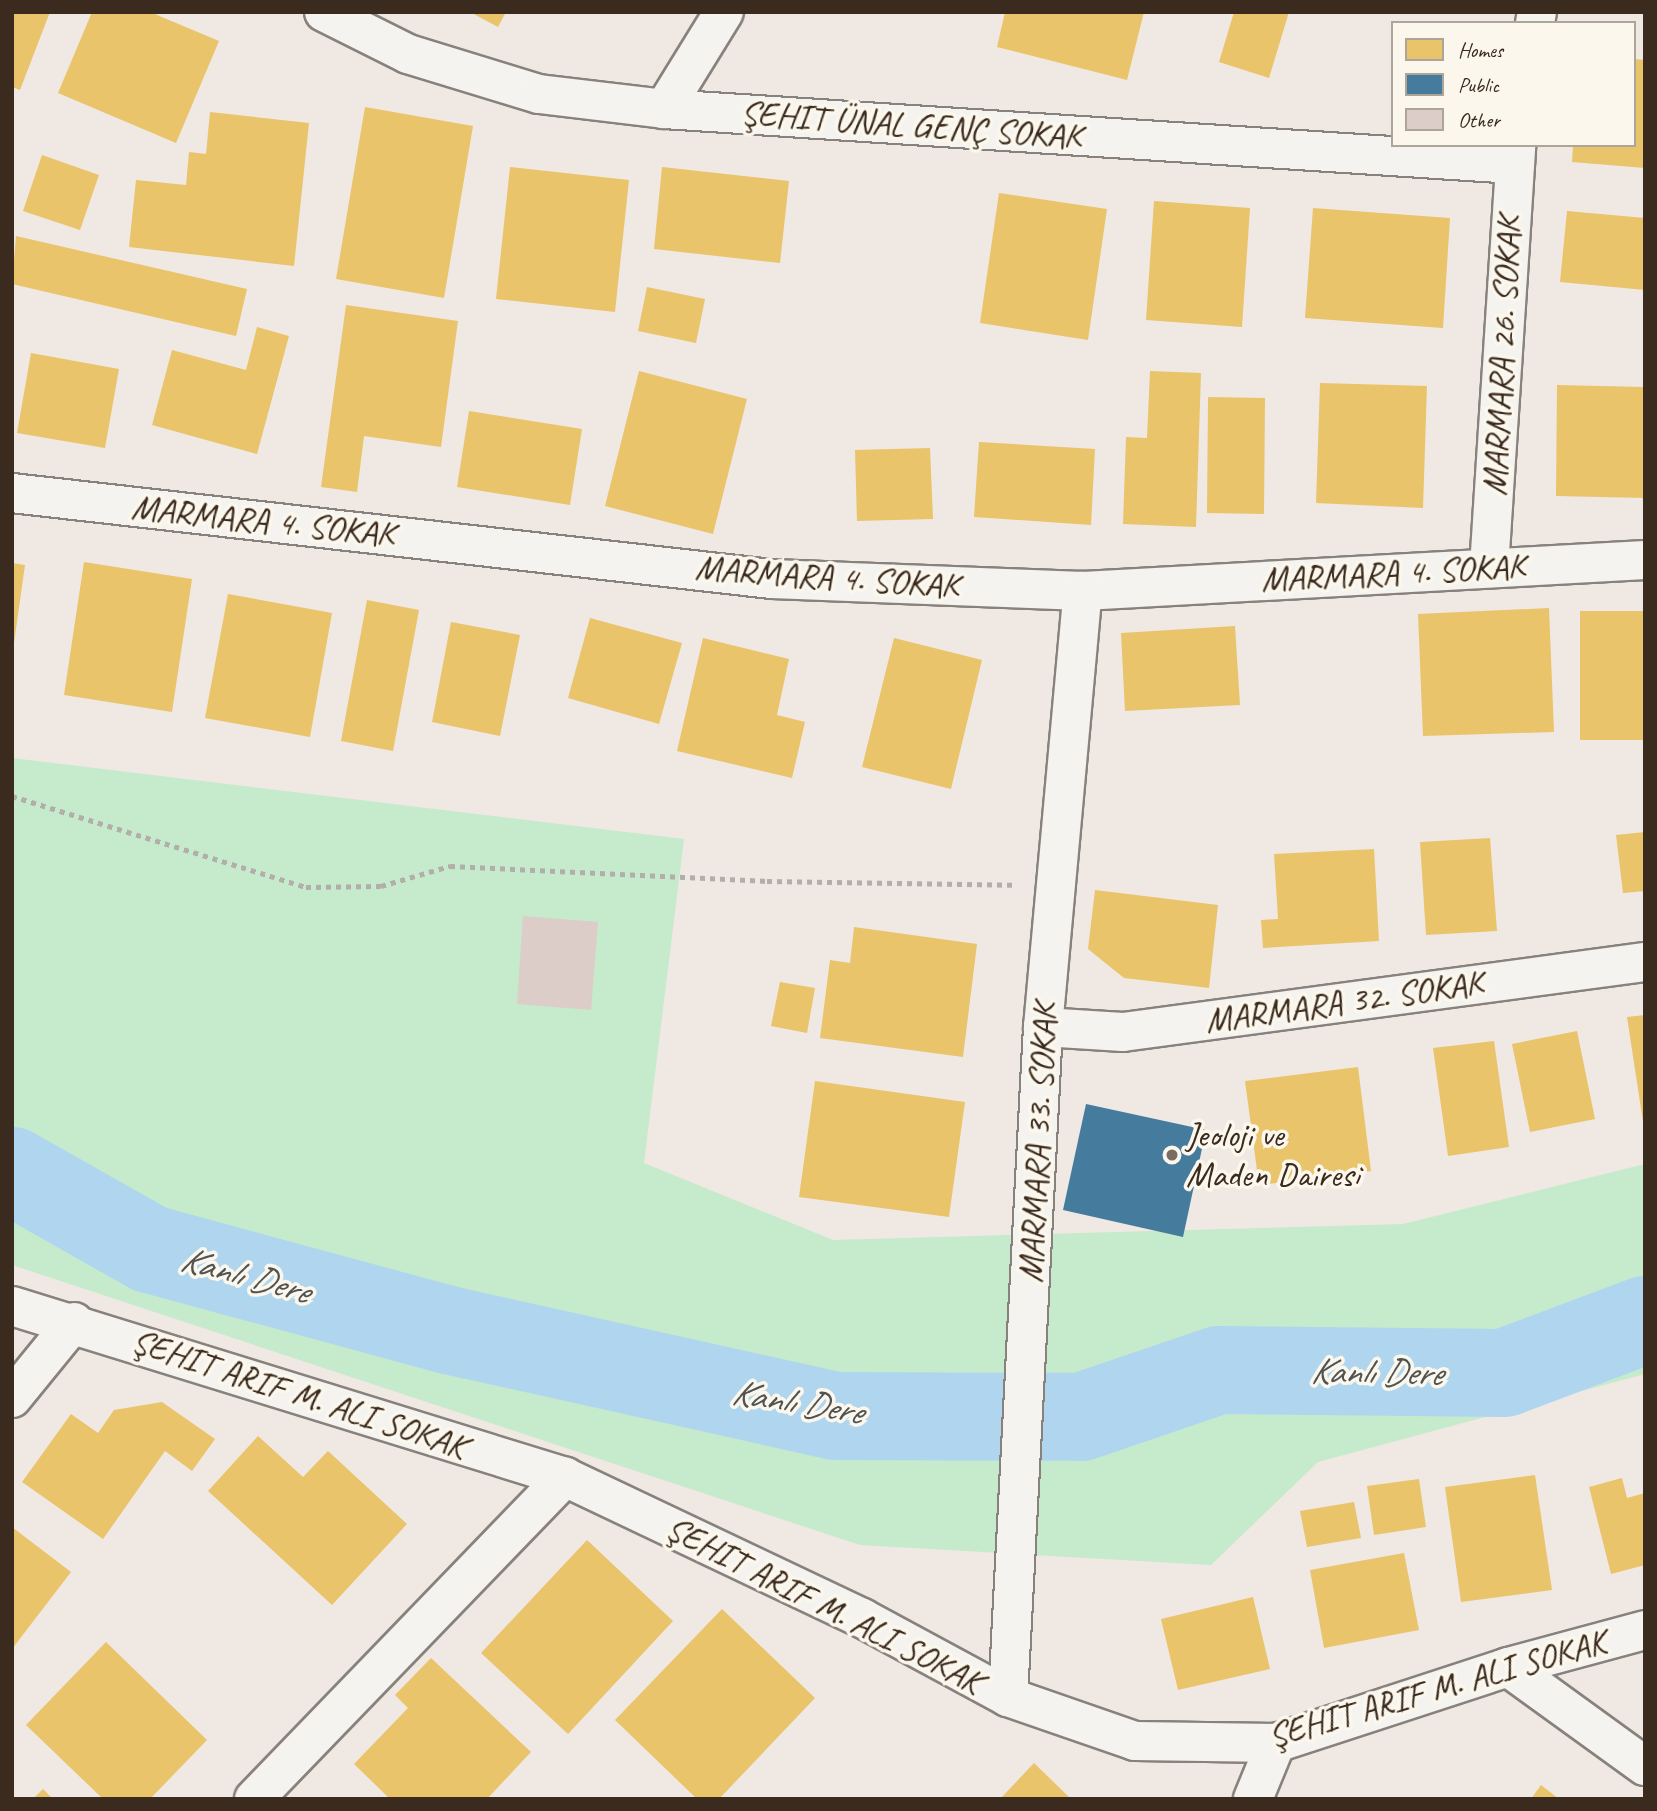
<!DOCTYPE html>
<meta charset="utf-8">
<style>
body{margin:0}
#map{position:relative;width:1657px;height:1811px;overflow:hidden;background:#f0e8e3;font-family:Caveat,sans-serif}
div>[style]{position:absolute}
.green>*{inset:0;background:#c6eacc}
.homes>*{inset:0;background:#e9c46a}
.public>*{inset:0;background:#457b9d}
.river>*{height:88px;margin:-44px;padding:0 44px;transform-origin:44px;border-radius:44px;background:#afd6ee}
.building>*{inset:0;background:#dccdc9}
.path>*{height:4.5px;margin-top:-2.25px;transform-origin:0;background:repeating-linear-gradient(90deg,#b2aeaa 0 5px,transparent 0 10px)}
.roads{filter:drop-shadow(2px 0 #88817c) drop-shadow(-2px 0 #88817c) drop-shadow(0 2px #88817c) drop-shadow(0 -2px #88817c)}
.minor>*{height:38px;margin:-19px;padding:0 19px;transform-origin:19px;border-radius:19px;background:#f5f3ef}
.dots>*{width:19px;height:19px;translate:-50% -50%;box-sizing:border-box;border:4px solid #fbf7ec;border-radius:50%}
span{translate:-50% -50%;white-space:nowrap;text-align:center;line-height:1.15;-webkit-text-stroke:7px #fbf7ec;paint-order:stroke}
.street-label{font-size:35px;color:#3b2a1e}
.poi-label{font-size:35px;color:#3b2a1e}
.left{translate:0 -50%;text-align:left}
.water-label{font-size:37px;color:#515353;font-style:italic}
.frame{position:absolute;inset:0;border:14px solid #3b2a1e;pointer-events:none}
.legend{position:absolute;left:1391px;top:21px;width:245px;height:126px;box-sizing:border-box;background:#fbf7ec;border:2px solid #aea59a;margin:0;padding:9px 12px;list-style:none;font-size:21px;color:#3b2a1e}
.legend li{display:flex;align-items:center;gap:14px;height:35px}
.legend b{width:35px;border:2px solid #aea59a}
</style>
<div id="map">
<div class="green">
<i style="clip-path:polygon(12px 758px,684px 839px,644px 1163px,833px 1240px,1403px 1224px,1645px 1164px,1645px 1374px,1318px 1462px,1211px 1565px,860px 1545px,12px 1265px)"></i>
</div>
<div class="homes">
<i style="clip-path:polygon(12px 12px,50px 12px,20px 90px,12px 87px)"></i>
<i style="clip-path:polygon(92px 12px,150px 12px,219px 41px,176px 143px,58px 93px)"></i>
<i style="clip-path:polygon(470px 12px,506px 12px,498px 27px)"></i>
<i style="clip-path:polygon(1005px 12px,1144px 12px,1127px 80px,997px 47px)"></i>
<i style="clip-path:polygon(1234px 12px,1289px 12px,1269px 78px,1219px 62px)"></i>
<i style="clip-path:polygon(1634px 59px,1645px 60px,1645px 168px,1572px 162px,1573px 145px,1634px 145px)"></i>
<i style="clip-path:polygon(365px 107px,473px 126px,444px 298px,336px 279px)"></i>
<i style="clip-path:polygon(210px 112px,309px 123px,294px 266px,129px 247px,136px 180px,186px 185px,189px 152px,206px 154px)"></i>
<i style="clip-path:polygon(42px 155px,99px 175px,80px 230px,23px 211px)"></i>
<i style="clip-path:polygon(510px 167px,629px 180px,615px 312px,496px 299px)"></i>
<i style="clip-path:polygon(662px 167px,789px 181px,780px 263px,654px 249px)"></i>
<i style="clip-path:polygon(999px 193px,1107px 209px,1088px 340px,980px 323px)"></i>
<i style="clip-path:polygon(1154px 201px,1250px 208px,1242px 327px,1146px 320px)"></i>
<i style="clip-path:polygon(1313px 208px,1450px 218px,1443px 328px,1305px 318px)"></i>
<i style="clip-path:polygon(1567px 211px,1645px 218px,1645px 290px,1560px 282px)"></i>
<i style="clip-path:polygon(16px 236px,247px 289px,236px 336px,12px 284px)"></i>
<i style="clip-path:polygon(647px 287px,705px 299px,696px 343px,638px 331px)"></i>
<i style="clip-path:polygon(346px 305px,458px 321px,441px 447px,364px 436px,357px 492px,321px 487px)"></i>
<i style="clip-path:polygon(257px 327px,289px 336px,257px 454px,152px 425px,172px 350px,246px 370px)"></i>
<i style="clip-path:polygon(31px 353px,119px 369px,105px 448px,17px 433px)"></i>
<i style="clip-path:polygon(639px 371px,747px 399px,713px 534px,605px 506px)"></i>
<i style="clip-path:polygon(1150px 371px,1201px 373px,1196px 527px,1123px 524px,1126px 437px,1147px 438px)"></i>
<i style="clip-path:polygon(1320px 383px,1427px 386px,1423px 508px,1316px 503px)"></i>
<i style="clip-path:polygon(1557px 385px,1645px 387px,1645px 498px,1556px 496px)"></i>
<i style="clip-path:polygon(1208px 397px,1265px 398px,1264px 514px,1207px 513px)"></i>
<i style="clip-path:polygon(469px 411px,582px 429px,570px 505px,457px 487px)"></i>
<i style="clip-path:polygon(979px 442px,1095px 449px,1091px 525px,974px 517px)"></i>
<i style="clip-path:polygon(930px 448px,933px 519px,857px 521px,855px 450px)"></i>
<i style="clip-path:polygon(84px 562px,192px 579px,172px 712px,64px 695px)"></i>
<i style="clip-path:polygon(12px 563px,25px 565px,14px 643px,12px 643px)"></i>
<i style="clip-path:polygon(228px 594px,332px 613px,310px 737px,205px 718px)"></i>
<i style="clip-path:polygon(367px 600px,419px 610px,393px 751px,341px 741px)"></i>
<i style="clip-path:polygon(1549px 608px,1554px 732px,1423px 736px,1418px 614px)"></i>
<i style="clip-path:polygon(1580px 611px,1645px 611px,1645px 740px,1580px 740px)"></i>
<i style="clip-path:polygon(590px 618px,682px 643px,659px 724px,568px 698px)"></i>
<i style="clip-path:polygon(451px 622px,520px 635px,500px 736px,432px 722px)"></i>
<i style="clip-path:polygon(1235px 626px,1240px 705px,1125px 711px,1121px 633px)"></i>
<i style="clip-path:polygon(703px 638px,789px 659px,777px 715px,805px 722px,792px 778px,677px 751px)"></i>
<i style="clip-path:polygon(894px 638px,982px 660px,951px 789px,862px 767px)"></i>
<i style="clip-path:polygon(1645px 832px,1645px 891px,1623px 893px,1616px 835px)"></i>
<i style="clip-path:polygon(1490px 838px,1497px 931px,1426px 935px,1420px 842px)"></i>
<i style="clip-path:polygon(1374px 849px,1379px 941px,1263px 948px,1261px 920px,1278px 919px,1274px 854px)"></i>
<i style="clip-path:polygon(1095px 890px,1218px 905px,1209px 988px,1124px 978px,1088px 949px)"></i>
<i style="clip-path:polygon(854px 927px,977px 944px,963px 1057px,820px 1038px,830px 960px,850px 963px)"></i>
<i style="clip-path:polygon(780px 982px,815px 988px,807px 1033px,771px 1026px)"></i>
<i style="clip-path:polygon(1645px 1015px,1645px 1122px,1643px 1122px,1627px 1017px)"></i>
<i style="clip-path:polygon(1577px 1031px,1595px 1119px,1530px 1132px,1512px 1044px)"></i>
<i style="clip-path:polygon(1494px 1041px,1509px 1147px,1448px 1156px,1433px 1048px)"></i>
<i style="clip-path:polygon(1358px 1067px,1371px 1171px,1259px 1185px,1245px 1081px)"></i>
<i style="clip-path:polygon(815px 1081px,965px 1102px,949px 1217px,799px 1197px)"></i>
<i style="clip-path:polygon(162px 1402px,215px 1439px,192px 1471px,165px 1451px,103px 1539px,22px 1482px,71px 1414px,98px 1433px,114px 1410px)"></i>
<i style="clip-path:polygon(258px 1436px,303px 1477px,328px 1451px,407px 1524px,332px 1605px,208px 1491px)"></i>
<i style="clip-path:polygon(1535px 1475px,1552px 1590px,1461px 1602px,1445px 1487px)"></i>
<i style="clip-path:polygon(1622px 1478px,1627px 1498px,1645px 1493px,1645px 1565px,1611px 1574px,1589px 1487px)"></i>
<i style="clip-path:polygon(1419px 1479px,1426px 1527px,1374px 1535px,1367px 1486px)"></i>
<i style="clip-path:polygon(1354px 1502px,1361px 1538px,1307px 1547px,1300px 1511px)"></i>
<i style="clip-path:polygon(12px 1527px,71px 1572px,12px 1649px)"></i>
<i style="clip-path:polygon(587px 1540px,673px 1621px,568px 1734px,481px 1653px)"></i>
<i style="clip-path:polygon(1404px 1553px,1419px 1630px,1324px 1648px,1310px 1570px)"></i>
<i style="clip-path:polygon(1253px 1597px,1270px 1669px,1178px 1690px,1161px 1619px)"></i>
<i style="clip-path:polygon(722px 1609px,815px 1698px,719px 1799px,697px 1799px,615px 1720px)"></i>
<i style="clip-path:polygon(106px 1642px,207px 1740px,150px 1799px,103px 1799px,26px 1725px)"></i>
<i style="clip-path:polygon(431px 1658px,531px 1752px,487px 1799px,390px 1799px,354px 1764px,408px 1708px,395px 1695px)"></i>
<i style="clip-path:polygon(1034px 1763px,1071px 1799px,1000px 1799px)"></i>
<i style="clip-path:polygon(1541px 1785px,1559px 1799px,1531px 1799px)"></i>
<i style="clip-path:polygon(43px 1789px,53px 1799px,33px 1799px)"></i>
</div>
<div class="public">
<i style="clip-path:polygon(1086px 1104px,1206px 1130px,1183px 1237px,1063px 1210px)"></i>
</div>
<div class="river">
<i style="left:12px;top:1171px;width:159px;rotate:29.5deg"></i>
<i style="left:150px;top:1249px;width:309px;rotate:15.2deg"></i>
<i style="left:448px;top:1330px;width:397px;rotate:12.5deg"></i>
<i style="left:836px;top:1416px;width:245px;rotate:0.2deg"></i>
<i style="left:1081px;top:1417px;width:146px;rotate:-18.8deg"></i>
<i style="left:1219px;top:1370px;width:285px;rotate:0.6deg"></i>
<i style="left:1504px;top:1373px;width:151px;rotate:-20.6deg"></i>
</div>
<div class="building">
<i style="clip-path:polygon(523px 916px,598px 922px,591px 1010px,517px 1004px)"></i>
</div>
<div class="path">
<i style="left:12px;top:796px;width:308px;rotate:17.2deg"></i>
<i style="left:306px;top:887px;width:75px;rotate:-0.8deg"></i>
<i style="left:381px;top:886px;width:72px;rotate:-16.2deg"></i>
<i style="left:450px;top:866px;width:317px;rotate:2.7deg"></i>
<i style="left:767px;top:881px;width:245px;rotate:0.9deg"></i>
</div>
<div class="roads">
<div class="minor">
<i style="left:324px;top:12px;width:94px;rotate:26.6deg"></i>
<i style="left:408px;top:54px;width:137px;rotate:17deg"></i>
<i style="left:539px;top:94px;width:126px;rotate:6.8deg"></i>
<i style="left:664px;top:109px;width:852px;rotate:3.7deg"></i>
<i style="left:1535px;top:23px;width:11px;rotate:-80deg"></i>
<i style="left:664px;top:109px;width:114px;rotate:-58.3deg"></i>
<i style="left:12px;top:493px;width:765px;rotate:6.46deg"></i>
<i style="left:772px;top:579px;width:311px;rotate:2.2deg"></i>
<i style="left:1083px;top:591px;width:563px;rotate:-3.16deg"></i>
<i style="left:1489px;top:568px;width:424px;rotate:-86.3deg"></i>
<i style="left:1043px;top:1027px;width:80px;rotate:3.6deg"></i>
<i style="left:1123px;top:1032px;width:527px;rotate:-7.64deg"></i>
<i style="left:12px;top:1306px;width:579px;rotate:17.18deg"></i>
<i style="left:565px;top:1477px;width:329px;rotate:25.4deg"></i>
<i style="left:862px;top:1618px;width:166px;rotate:28.4deg"></i>
<i style="left:1008px;top:1697px;width:134px;rotate:19.1deg"></i>
<i style="left:1135px;top:1741px;width:141px;rotate:0.8deg"></i>
<i style="left:1276px;top:1743px;width:244px;rotate:-18.1deg"></i>
<i style="left:1508px;top:1667px;width:142px;rotate:-15.1deg"></i>
<i style="left:12px;top:1398px;width:98px;rotate:-50.8deg"></i>
<i style="left:1508px;top:1667px;width:169px;rotate:35.9deg"></i>
<i style="left:1008px;top:1697px;width:671px;rotate:-87.01deg"></i>
<i style="left:1043px;top:1027px;width:438px;rotate:-84.8deg"></i>
<i style="left:254px;top:1799px;width:448px;rotate:-46deg"></i>
<i style="left:1253px;top:1799px;width:61px;rotate:-67.7deg"></i>
</div>
</div>
<div class="dots">
<i style="left:1172px;top:1155px;background:#7a6c63"></i>
</div>
<div class="street-label">
<span style="left:911px;top:125px;rotate:4deg">ŞEHIT ÜNAL GENÇ SOKAK</span>
<span style="left:1502px;top:356px;rotate:-87deg">MARMARA 26. SOKAK</span>
<span style="left:263px;top:521px;rotate:6deg">MARMARA 4. SOKAK</span>
<span style="left:1393px;top:573px;rotate:-3deg">MARMARA 4. SOKAK</span>
<span style="left:827px;top:577px;rotate:4deg">MARMARA 4. SOKAK</span>
<span style="left:1344px;top:1002px;rotate:-8deg">MARMARA 32. SOKAK</span>
<span style="left:1038px;top:1143px;rotate:-87deg">MARMARA 33. SOKAK</span>
<span style="left:299px;top:1394px;rotate:18deg">ŞEHIT ARIF M. ALI SOKAK</span>
<span style="left:824px;top:1605px;rotate:27deg">ŞEHIT ARIF M. ALI SOKAK</span>
<span style="left:1437px;top:1689px;rotate:-16deg">ŞEHIT ARIF M. ALI SOKAK</span>
</div>
<div class="poi-label">
<span class="left" style="left:1186px;top:1155px">Jeoloji ve<br>Maden Dairesi</span>
</div>
<div class="water-label">
<span style="left:245px;top:1275px;rotate:15deg">Kanlı Dere</span>
<span style="left:1376px;top:1372px;rotate:1deg">Kanlı Dere</span>
<span style="left:797px;top:1402px;rotate:9deg">Kanlı Dere</span>
</div>
<div class="frame"></div>
<ul class="legend">
<li><b style="height:19px;background:#e9c46a"></b>Homes</li>
<li><b style="height:19px;background:#457b9d"></b>Public</li>
<li><b style="height:19px;background:#dccdc9"></b>Other</li>
</ul>
</div>
